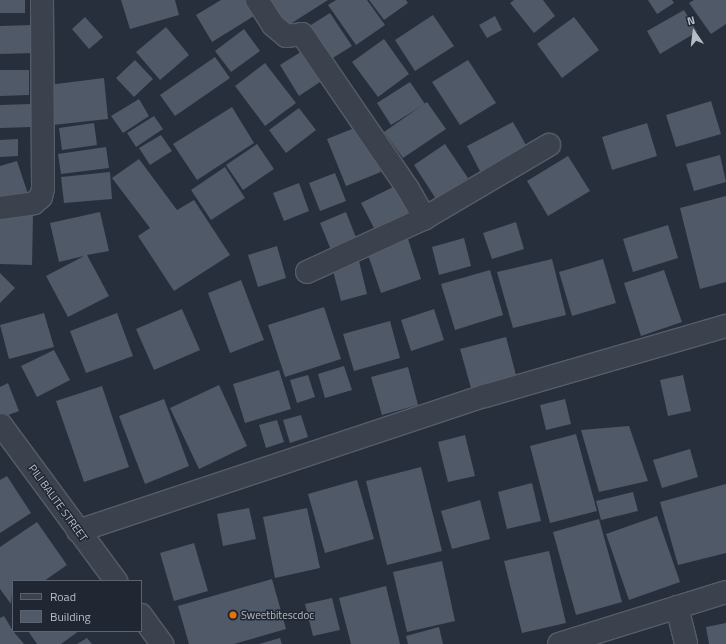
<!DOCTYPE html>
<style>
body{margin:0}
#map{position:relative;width:726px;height:644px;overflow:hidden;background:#272f3c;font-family:"Titillium Web",sans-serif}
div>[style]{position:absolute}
.building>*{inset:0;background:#505967}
.roads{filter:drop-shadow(1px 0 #565d67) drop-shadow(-1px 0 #565d67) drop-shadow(0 1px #565d67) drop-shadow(0 -1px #565d67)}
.street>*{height:22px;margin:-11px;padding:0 11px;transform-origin:11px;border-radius:11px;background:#3b424d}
.dots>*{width:11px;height:11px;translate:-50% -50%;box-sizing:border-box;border:2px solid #202732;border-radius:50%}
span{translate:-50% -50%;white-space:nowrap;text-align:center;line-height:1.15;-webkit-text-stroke:3px #202732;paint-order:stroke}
.street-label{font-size:11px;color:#b7bdc7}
.poi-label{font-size:11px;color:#b7bdc7}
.left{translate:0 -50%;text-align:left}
.legend{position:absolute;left:12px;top:580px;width:130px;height:52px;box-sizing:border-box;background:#202732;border:1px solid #5c636e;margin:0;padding:5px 7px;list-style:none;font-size:12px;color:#b7bdc7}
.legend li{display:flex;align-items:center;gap:8px;height:20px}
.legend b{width:20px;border:1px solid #5c636e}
.north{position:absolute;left:674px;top:12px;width:40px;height:40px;-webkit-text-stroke:3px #202732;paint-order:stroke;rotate:346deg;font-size:11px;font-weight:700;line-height:16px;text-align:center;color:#b7bdc7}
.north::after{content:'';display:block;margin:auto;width:14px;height:18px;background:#b7bdc7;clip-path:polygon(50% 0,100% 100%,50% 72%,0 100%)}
</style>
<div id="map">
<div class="building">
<i style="clip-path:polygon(0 0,25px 0,25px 13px,0 13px)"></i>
<i style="clip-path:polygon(121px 0,175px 0,179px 15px,130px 29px)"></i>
<i style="clip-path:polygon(221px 0,245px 0,254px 16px,212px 42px,196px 15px)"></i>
<i style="clip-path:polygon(266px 0,328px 0,284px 28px)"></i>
<i style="clip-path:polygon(336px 0,367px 0,385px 25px,356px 45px,328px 5px)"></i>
<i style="clip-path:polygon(369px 0,406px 0,408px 3px,384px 20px)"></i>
<i style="clip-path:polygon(514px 0,543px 0,555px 16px,534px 33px,510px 3px)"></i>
<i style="clip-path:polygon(648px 0,672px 0,674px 3px,657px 14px)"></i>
<i style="clip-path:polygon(694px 0,726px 0,726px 24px,711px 34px,689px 3px)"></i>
<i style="clip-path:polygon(684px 10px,697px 32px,660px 54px,647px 31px)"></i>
<i style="clip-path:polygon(330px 13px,352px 46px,328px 61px,306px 28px)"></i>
<i style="clip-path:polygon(433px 15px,454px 46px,415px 71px,395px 40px)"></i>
<i style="clip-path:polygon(495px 16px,502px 30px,487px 38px,479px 25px)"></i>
<i style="clip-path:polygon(85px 17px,103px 37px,89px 49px,72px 29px)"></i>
<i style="clip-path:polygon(574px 17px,599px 50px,562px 78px,537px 44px)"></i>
<i style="clip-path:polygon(33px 25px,34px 53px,0 54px,0 26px)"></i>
<i style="clip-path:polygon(166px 27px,189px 55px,160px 80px,136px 52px)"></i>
<i style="clip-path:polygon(244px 29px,260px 51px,231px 72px,215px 51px)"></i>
<i style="clip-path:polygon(384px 39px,409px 74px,378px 97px,352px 62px)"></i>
<i style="clip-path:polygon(307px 48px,326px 78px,299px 96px,280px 65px)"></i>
<i style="clip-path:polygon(215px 57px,230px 78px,175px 116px,160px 95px)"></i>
<i style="clip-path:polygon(135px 60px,153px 79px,134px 97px,116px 78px)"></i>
<i style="clip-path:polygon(468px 60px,496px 103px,460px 125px,432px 82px)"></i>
<i style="clip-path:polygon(265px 63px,296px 103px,265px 126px,235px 86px)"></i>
<i style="clip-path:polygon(0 70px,29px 70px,29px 95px,0 96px)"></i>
<i style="clip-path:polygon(104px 78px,108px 119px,53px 125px,48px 85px)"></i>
<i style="clip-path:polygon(410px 82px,425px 104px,391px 125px,377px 103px)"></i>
<i style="clip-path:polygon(139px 99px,149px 116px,123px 133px,111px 116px)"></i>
<i style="clip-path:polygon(711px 101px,721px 134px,676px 147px,666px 115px)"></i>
<i style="clip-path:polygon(427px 102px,446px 129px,403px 158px,384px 132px)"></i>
<i style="clip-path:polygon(31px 104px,31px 127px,0 128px,0 105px)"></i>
<i style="clip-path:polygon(232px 107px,254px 143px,197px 180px,173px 144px)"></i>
<i style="clip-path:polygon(299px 108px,316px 130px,286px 153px,269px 130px)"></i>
<i style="clip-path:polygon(154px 116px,163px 129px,136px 147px,127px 133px)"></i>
<i style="clip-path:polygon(513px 122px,530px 152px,483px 177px,467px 146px)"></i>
<i style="clip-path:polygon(94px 123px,97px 145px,62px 150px,59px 128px)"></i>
<i style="clip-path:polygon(647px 123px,657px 156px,612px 170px,602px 137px)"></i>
<i style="clip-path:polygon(362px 125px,381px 172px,346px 186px,327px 139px)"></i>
<i style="clip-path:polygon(161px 135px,172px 151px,150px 165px,139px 148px)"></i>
<i style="clip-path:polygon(18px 139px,18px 156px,0 157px,0 140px)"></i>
<i style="clip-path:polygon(257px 144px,274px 169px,243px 190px,226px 165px)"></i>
<i style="clip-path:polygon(445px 144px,468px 178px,436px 199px,414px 165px)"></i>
<i style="clip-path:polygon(106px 147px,109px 168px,61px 174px,58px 154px)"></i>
<i style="clip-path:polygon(720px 155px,726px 182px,694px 191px,686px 164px)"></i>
<i style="clip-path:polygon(568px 156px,590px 191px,548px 216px,527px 181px)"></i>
<i style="clip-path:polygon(139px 159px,177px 210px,194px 200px,230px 255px,174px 291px,138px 236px,150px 228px,112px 178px)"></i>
<i style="clip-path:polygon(17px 161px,28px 194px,0 203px,0 166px)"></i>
<i style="clip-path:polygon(225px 167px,245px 198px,211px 220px,191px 190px)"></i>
<i style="clip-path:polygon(110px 172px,112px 199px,64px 203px,61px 177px)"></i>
<i style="clip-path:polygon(335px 173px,346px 201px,320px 211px,309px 183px)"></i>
<i style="clip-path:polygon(299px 183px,309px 211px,284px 221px,273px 193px)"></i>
<i style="clip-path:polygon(395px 186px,410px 215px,376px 232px,361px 203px)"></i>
<i style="clip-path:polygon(726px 196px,726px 282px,700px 289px,680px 208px)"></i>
<i style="clip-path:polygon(100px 212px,109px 251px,87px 255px,109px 296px,68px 317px,46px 276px,84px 256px,59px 262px,50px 223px)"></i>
<i style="clip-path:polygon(346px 212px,357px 240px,331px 250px,320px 223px)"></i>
<i style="clip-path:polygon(0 214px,33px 215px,32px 265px,0 264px)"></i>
<i style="clip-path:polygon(516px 222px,524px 249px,492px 259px,483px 233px)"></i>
<i style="clip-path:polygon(668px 225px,678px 258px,633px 272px,623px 239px)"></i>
<i style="clip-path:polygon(407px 236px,421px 279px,381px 293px,366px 249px)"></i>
<i style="clip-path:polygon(464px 238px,471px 266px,439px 275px,432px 247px)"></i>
<i style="clip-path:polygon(277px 246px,286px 278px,258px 287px,248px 255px)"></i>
<i style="clip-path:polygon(552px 259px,566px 315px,513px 328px,497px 272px)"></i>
<i style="clip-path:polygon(603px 259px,616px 303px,572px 316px,559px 272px)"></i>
<i style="clip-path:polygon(359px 261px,367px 294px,341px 301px,332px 267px)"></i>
<i style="clip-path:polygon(490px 270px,503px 315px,455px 330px,441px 284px)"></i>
<i style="clip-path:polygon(664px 270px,682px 322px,641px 336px,624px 283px)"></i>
<i style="clip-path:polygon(0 273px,15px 288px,0 303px)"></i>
<i style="clip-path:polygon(241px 280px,264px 340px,230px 353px,208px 293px)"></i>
<i style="clip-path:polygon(324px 307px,341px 359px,285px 377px,268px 325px)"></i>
<i style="clip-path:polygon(182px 309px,200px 350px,154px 370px,136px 329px)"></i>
<i style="clip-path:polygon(434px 309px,444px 340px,411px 351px,401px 320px)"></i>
<i style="clip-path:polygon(44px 313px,54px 347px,9px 359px,0 325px)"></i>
<i style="clip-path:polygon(117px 313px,133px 356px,86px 373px,70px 331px)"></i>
<i style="clip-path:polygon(390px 321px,400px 358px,354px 371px,343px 334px)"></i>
<i style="clip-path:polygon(506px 337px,516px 375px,471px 388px,460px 349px)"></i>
<i style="clip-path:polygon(54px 350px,70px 380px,37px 397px,21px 366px)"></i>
<i style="clip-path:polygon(344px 366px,352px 390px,325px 398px,318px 374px)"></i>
<i style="clip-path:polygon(408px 367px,418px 405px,382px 415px,371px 377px)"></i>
<i style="clip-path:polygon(279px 370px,291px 409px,245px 423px,233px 384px)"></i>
<i style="clip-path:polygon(308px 375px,315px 397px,297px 403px,290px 380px)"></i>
<i style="clip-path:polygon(683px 375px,691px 411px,668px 416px,660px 380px)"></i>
<i style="clip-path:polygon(8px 383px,19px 411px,0 418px,0 387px)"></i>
<i style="clip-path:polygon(219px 385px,247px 446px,199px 469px,170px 408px)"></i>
<i style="clip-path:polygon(102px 386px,129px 467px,84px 482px,56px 401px)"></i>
<i style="clip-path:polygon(164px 399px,189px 466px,145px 484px,119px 416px)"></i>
<i style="clip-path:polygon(565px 399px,571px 424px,546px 430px,540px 405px)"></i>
<i style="clip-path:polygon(301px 415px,308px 437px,290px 443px,283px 420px)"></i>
<i style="clip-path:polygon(277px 420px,284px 442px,266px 448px,259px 425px)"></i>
<i style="clip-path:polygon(629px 426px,648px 481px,599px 492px,581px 430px)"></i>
<i style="clip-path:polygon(576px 434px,597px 511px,550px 523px,530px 446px)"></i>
<i style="clip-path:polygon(465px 435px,475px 476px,448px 482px,438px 442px)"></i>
<i style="clip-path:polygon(690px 449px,698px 477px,662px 488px,653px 460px)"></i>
<i style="clip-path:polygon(421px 467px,442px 551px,387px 565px,366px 481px)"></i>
<i style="clip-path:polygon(7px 476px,31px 513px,0 533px,0 480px)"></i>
<i style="clip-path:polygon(357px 480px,374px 539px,325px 553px,308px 494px)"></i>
<i style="clip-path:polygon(532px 483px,541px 521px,507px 529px,498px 492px)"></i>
<i style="clip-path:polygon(726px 484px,726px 553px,678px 565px,660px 502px)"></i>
<i style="clip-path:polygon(633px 492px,638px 511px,601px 520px,596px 501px)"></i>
<i style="clip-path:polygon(480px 500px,490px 539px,452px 549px,441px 511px)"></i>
<i style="clip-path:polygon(249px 508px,256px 539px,223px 546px,217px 514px)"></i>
<i style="clip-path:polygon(307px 508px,320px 568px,275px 578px,263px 517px)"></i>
<i style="clip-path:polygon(657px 516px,680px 582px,629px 600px,606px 534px)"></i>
<i style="clip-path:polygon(599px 519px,622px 602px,576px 615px,553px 532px)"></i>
<i style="clip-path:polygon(37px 522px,67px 565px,44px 581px,13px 581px,11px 604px,0 589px,0 547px)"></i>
<i style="clip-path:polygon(194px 543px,208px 591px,174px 601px,160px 553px)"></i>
<i style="clip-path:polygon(549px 551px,566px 623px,522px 633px,504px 561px)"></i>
<i style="clip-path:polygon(442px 561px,455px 621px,407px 632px,393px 572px)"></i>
<i style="clip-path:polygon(272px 579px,286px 629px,234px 644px,189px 644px,178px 606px)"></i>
<i style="clip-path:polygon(386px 586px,400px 644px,351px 644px,339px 598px)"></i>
<i style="clip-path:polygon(332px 598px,340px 630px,313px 636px,305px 604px)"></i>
<i style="clip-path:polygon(4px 616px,13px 631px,24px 644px,0 644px,0 618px)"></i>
<i style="clip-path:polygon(726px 623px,726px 644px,709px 644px,706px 627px)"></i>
<i style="clip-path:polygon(439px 627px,443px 644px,408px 644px,406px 636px)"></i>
<i style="clip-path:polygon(28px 631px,79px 631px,61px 644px,37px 644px)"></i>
<i style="clip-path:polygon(87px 638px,92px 644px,77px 644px)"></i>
<i style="clip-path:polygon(280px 638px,282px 644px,259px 644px)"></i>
</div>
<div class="roads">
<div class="street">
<i style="left:257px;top:0;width:30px;rotate:57deg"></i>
<i style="left:273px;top:25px;width:17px;rotate:40deg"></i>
<i style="left:286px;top:36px;width:16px;rotate:-7deg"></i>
<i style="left:302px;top:34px;width:188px;rotate:55.6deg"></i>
<i style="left:408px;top:189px;width:34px;rotate:60deg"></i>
<i style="left:0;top:208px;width:34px;rotate:-8deg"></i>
<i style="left:34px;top:203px;width:9px;rotate:-41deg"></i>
<i style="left:41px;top:197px;width:9px;rotate:-77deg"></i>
<i style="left:43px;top:188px;width:188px;rotate:-90.3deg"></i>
<i style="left:307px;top:272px;width:130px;rotate:-24.6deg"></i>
<i style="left:425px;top:218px;width:144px;rotate:-30.5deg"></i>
<i style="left:1px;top:425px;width:194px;rotate:53.6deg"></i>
<i style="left:78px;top:531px;width:429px;rotate:-18.4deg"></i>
<i style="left:485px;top:396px;width:251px;rotate:-16.2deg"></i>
<i style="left:677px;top:607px;width:38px;rotate:76deg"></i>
<i style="left:141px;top:615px;width:36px;rotate:54deg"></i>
<i style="left:559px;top:644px;width:175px;rotate:-17.3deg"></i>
</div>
</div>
<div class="dots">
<i style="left:233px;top:615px;background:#e8710a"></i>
</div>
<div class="street-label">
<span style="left:58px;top:503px;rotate:54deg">PILI BALITE STREET</span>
</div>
<div class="poi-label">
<span class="left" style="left:241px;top:615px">Sweetbitescdoc</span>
</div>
<ul class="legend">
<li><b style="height:5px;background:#3b424d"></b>Road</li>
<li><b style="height:11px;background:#505967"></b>Building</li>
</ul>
<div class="north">N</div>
</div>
